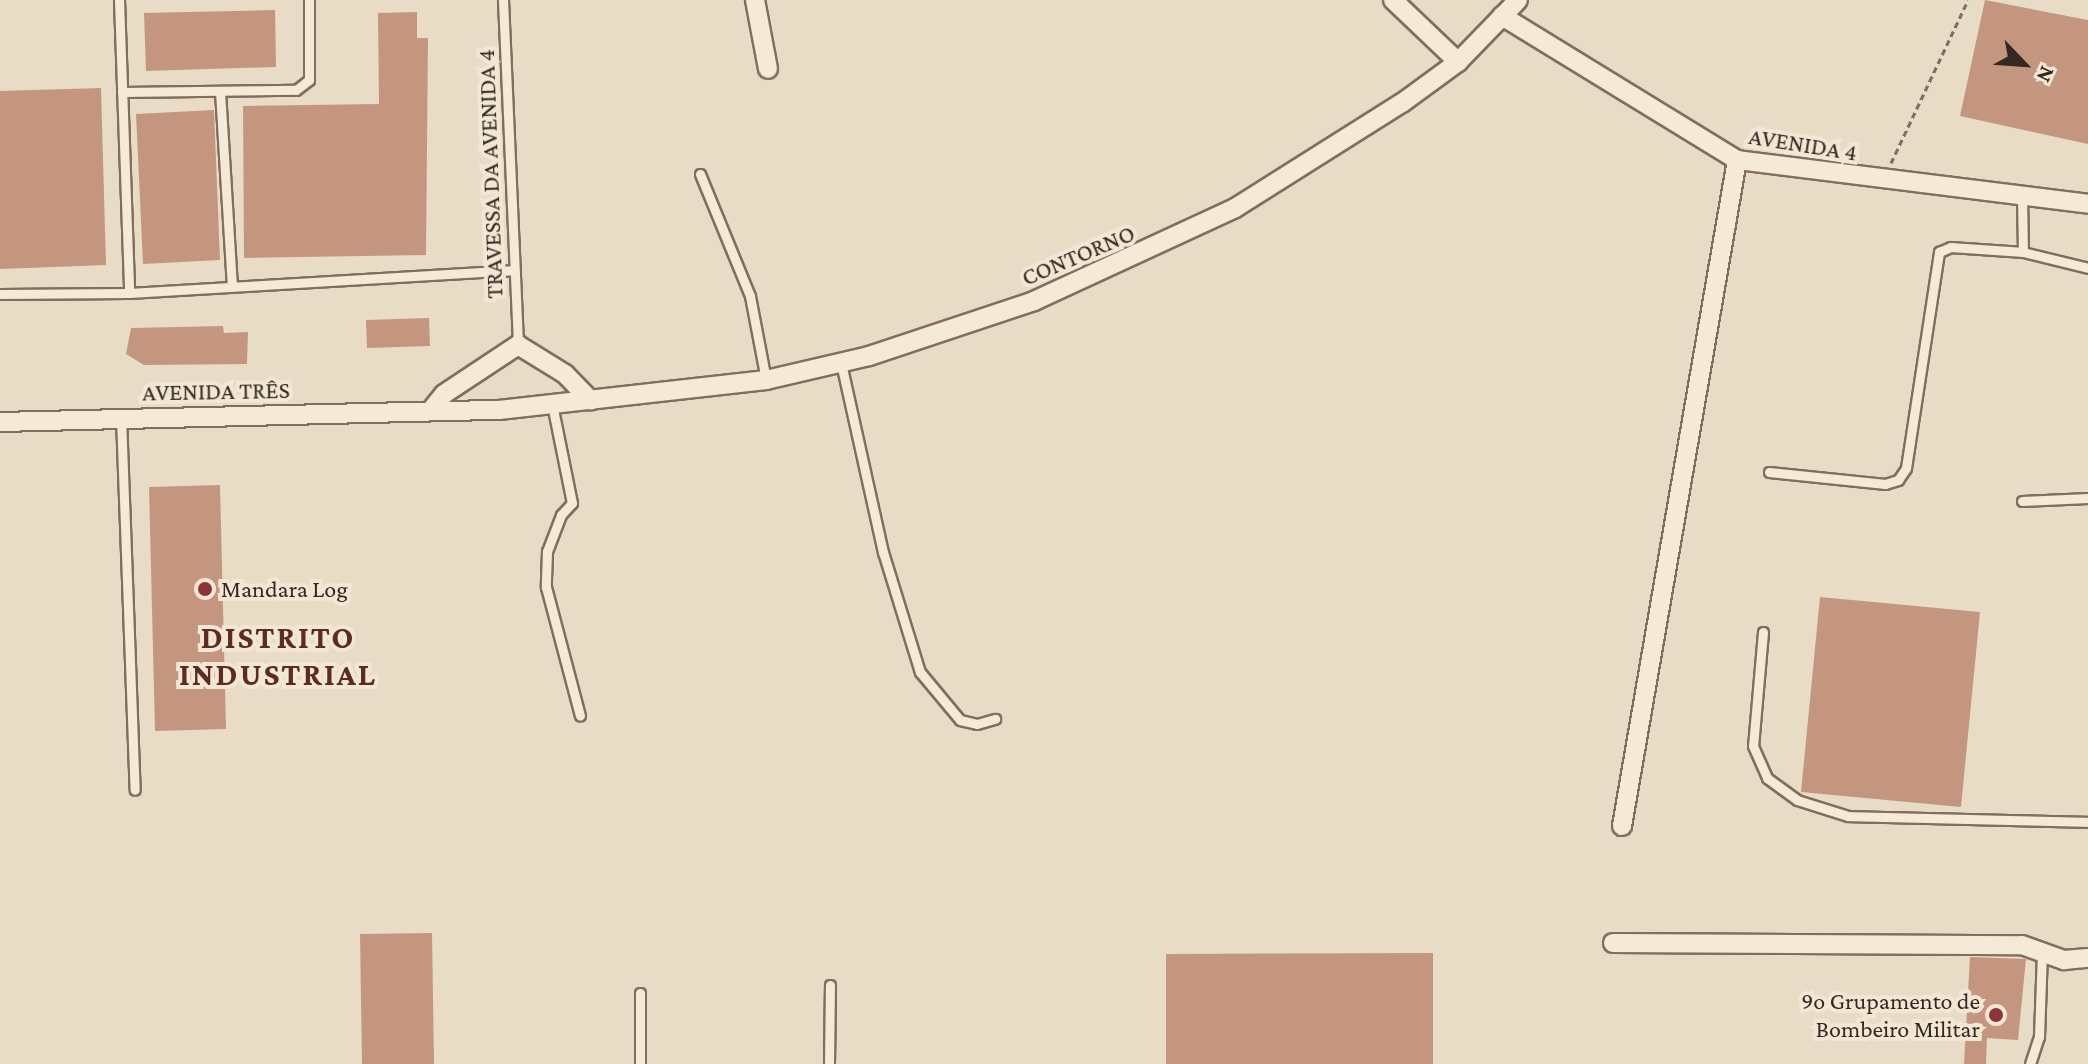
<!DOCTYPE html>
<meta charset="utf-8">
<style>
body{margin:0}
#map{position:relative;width:2088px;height:1064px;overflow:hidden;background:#e9dcc6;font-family:"Crimson Pro",serif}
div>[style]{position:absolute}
.building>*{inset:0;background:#c49680}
.path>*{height:3px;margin-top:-1.5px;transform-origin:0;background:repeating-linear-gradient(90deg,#836e5d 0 6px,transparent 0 10px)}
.roads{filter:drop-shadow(2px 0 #836e5d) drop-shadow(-2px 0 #836e5d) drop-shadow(0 2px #836e5d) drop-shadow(0 -2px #836e5d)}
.lane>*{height:9px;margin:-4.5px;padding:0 4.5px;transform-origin:4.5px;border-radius:4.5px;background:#f5ead8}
.street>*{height:18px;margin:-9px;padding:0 9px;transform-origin:9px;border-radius:9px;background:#f5ead8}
.dots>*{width:22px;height:22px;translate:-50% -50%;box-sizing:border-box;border:4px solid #f2e7d4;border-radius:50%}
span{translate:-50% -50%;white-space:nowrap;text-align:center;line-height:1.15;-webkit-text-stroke:8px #f2e7d4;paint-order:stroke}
.street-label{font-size:24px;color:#342820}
.poi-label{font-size:24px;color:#342820}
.left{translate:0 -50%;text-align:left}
.right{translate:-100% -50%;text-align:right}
.district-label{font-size:32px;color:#5c2b24;font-weight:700;letter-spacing:2px}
.north{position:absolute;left:1984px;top:24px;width:80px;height:80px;-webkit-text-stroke:6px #f2e7d4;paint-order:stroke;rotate:115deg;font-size:22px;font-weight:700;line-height:32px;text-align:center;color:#342820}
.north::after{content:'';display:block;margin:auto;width:28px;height:36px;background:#342820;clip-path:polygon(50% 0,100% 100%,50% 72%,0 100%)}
</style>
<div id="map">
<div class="building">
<i style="clip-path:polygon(1985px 0,2088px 20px,2088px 144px,1960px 116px)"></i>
<i style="clip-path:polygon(275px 10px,276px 67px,146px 71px,144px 13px)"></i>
<i style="clip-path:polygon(417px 12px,417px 38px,428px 38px,426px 255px,244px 258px,243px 106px,379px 104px,378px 13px)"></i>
<i style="clip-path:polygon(101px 88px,106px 265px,0 269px,0 91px)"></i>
<i style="clip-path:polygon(214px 110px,220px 260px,143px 264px,136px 114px)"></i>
<i style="clip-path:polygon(429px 318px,430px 346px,367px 348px,366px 320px)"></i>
<i style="clip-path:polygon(223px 326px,224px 333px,248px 332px,247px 364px,144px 365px,126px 354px,131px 328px)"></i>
<i style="clip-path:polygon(220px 485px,226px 729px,155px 731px,149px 487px)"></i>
<i style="clip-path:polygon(1820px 597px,1980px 612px,1961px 807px,1801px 792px)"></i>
<i style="clip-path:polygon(432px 933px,434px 1064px,362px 1064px,360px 934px)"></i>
<i style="clip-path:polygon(1433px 953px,1433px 1064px,1166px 1064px,1166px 954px)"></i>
<i style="clip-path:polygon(1970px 957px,2026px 959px,2018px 1040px,1987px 1038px,1986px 1064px,1964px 1064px)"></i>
</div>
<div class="path">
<i style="left:1891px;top:163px;width:180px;rotate:-64.7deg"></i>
</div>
<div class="roads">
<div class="lane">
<i style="left:119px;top:0;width:293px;rotate:88deg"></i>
<i style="left:503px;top:0;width:345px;rotate:87.5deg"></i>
<i style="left:220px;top:91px;width:194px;rotate:86.5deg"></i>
<i style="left:122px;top:92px;width:174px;rotate:-0.7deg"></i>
<i style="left:296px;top:90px;width:16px;rotate:-38deg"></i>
<i style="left:309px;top:80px;width:80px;rotate:-90deg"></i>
<i style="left:700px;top:174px;width:132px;rotate:67.7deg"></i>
<i style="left:750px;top:296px;width:86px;rotate:79.2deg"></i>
<i style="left:2022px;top:195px;width:57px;rotate:89deg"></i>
<i style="left:2023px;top:252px;width:67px;rotate:13.8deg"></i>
<i style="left:0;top:294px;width:129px;rotate:-0.4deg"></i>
<i style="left:129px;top:293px;width:386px;rotate:-3.4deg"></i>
<i style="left:841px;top:363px;width:194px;rotate:77.5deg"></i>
<i style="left:883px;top:552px;width:126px;rotate:72.9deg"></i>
<i style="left:920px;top:672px;width:62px;rotate:50.2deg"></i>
<i style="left:960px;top:720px;width:17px;rotate:13deg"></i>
<i style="left:977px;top:724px;width:19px;rotate:-16deg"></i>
<i style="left:552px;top:404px;width:101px;rotate:78.6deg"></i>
<i style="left:572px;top:503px;width:16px;rotate:133deg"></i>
<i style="left:561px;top:515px;width:39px;rotate:111deg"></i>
<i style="left:547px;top:551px;width:36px;rotate:92deg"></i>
<i style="left:546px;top:587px;width:133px;rotate:75.2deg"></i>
<i style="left:121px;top:417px;width:373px;rotate:87.9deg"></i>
<i style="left:1769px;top:472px;width:117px;rotate:5.9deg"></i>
<i style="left:1885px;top:484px;width:14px;rotate:-17deg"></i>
<i style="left:1898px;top:480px;width:14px;rotate:-56deg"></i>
<i style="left:1906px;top:468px;width:219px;rotate:-81.3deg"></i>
<i style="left:1939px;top:252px;width:13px;rotate:-23deg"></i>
<i style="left:1951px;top:247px;width:72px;rotate:4deg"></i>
<i style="left:2022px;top:501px;width:66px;rotate:-2.6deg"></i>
<i style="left:1763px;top:632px;width:114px;rotate:95deg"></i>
<i style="left:1753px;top:746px;width:35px;rotate:66deg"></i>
<i style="left:1767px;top:778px;width:37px;rotate:36deg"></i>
<i style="left:1797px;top:800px;width:53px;rotate:17.4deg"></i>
<i style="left:1848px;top:816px;width:240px;rotate:1.4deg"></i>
<i style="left:640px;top:993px;width:71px;rotate:90deg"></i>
<i style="left:829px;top:1064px;width:79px;rotate:-89.3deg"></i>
<i style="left:2030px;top:1064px;width:28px;rotate:-72deg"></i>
<i style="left:2039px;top:1037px;width:87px;rotate:-88deg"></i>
</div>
<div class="street">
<i style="left:755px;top:0;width:70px;rotate:79.3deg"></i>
<i style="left:1393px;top:0;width:90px;rotate:43.6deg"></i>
<i style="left:1502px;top:16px;width:276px;rotate:31.5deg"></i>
<i style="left:1737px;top:160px;width:354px;rotate:7.1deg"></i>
<i style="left:432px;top:409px;width:19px;rotate:-51deg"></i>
<i style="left:444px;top:394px;width:89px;rotate:-33.5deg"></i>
<i style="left:518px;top:345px;width:55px;rotate:31.7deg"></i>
<i style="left:565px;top:374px;width:37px;rotate:46deg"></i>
<i style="left:0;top:422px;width:499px;rotate:-1.4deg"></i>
<i style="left:499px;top:410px;width:269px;rotate:-6.4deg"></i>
<i style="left:766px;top:380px;width:106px;rotate:-13.1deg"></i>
<i style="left:869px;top:356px;width:174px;rotate:-18.4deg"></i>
<i style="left:1034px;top:301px;width:221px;rotate:-24.8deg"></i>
<i style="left:1235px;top:208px;width:197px;rotate:-32.2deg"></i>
<i style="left:1402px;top:103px;width:69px;rotate:-36.2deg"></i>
<i style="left:1458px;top:62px;width:86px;rotate:-45.9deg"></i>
<i style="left:1622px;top:826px;width:676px;rotate:-80.2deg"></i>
<i style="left:1613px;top:943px;width:409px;rotate:0.3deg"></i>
<i style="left:2022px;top:945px;width:45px;rotate:19.7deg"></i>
<i style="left:2064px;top:960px;width:24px;rotate:-5deg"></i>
</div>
</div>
<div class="dots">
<i style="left:205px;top:589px;background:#8b343c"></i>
<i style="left:1996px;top:1015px;background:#8b343c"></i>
</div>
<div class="street-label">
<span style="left:1803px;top:144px;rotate:9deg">AVENIDA 4</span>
<span style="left:490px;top:174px;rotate:-92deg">TRAVESSA DA AVENIDA 4</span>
<span style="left:1078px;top:255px;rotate:-23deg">CONTORNO</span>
<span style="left:216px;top:391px;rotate:-1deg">AVENIDA TRÊS</span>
</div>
<div class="poi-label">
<span class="left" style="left:221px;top:589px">Mandara Log</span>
<span class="right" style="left:1980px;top:1015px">9o Grupamento de<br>Bombeiro Militar</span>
</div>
<div class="district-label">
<span style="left:278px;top:656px">DISTRITO<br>INDUSTRIAL</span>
</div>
<div class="north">N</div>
</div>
